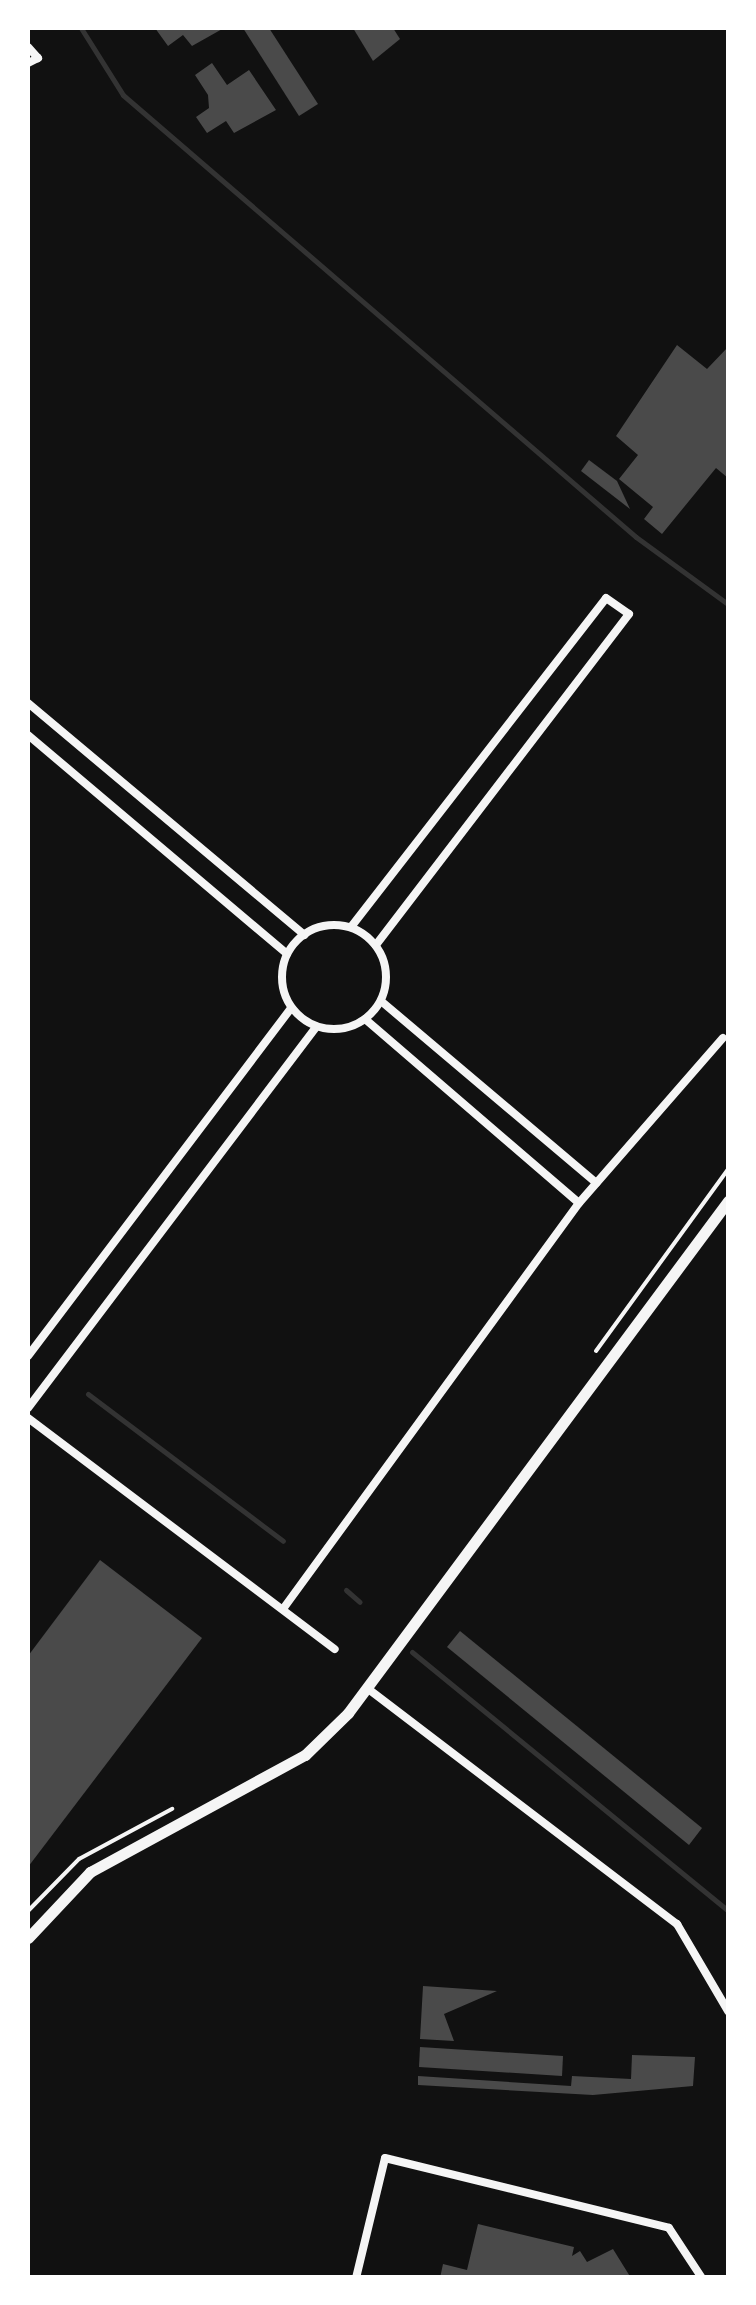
<!DOCTYPE html>
<style>
body{margin:0}
#map{position:relative;width:756px;height:2305px;overflow:hidden;background:#111;font-family:Roboto,sans-serif}
div>[style]{position:absolute}
.stream>*{height:5px;margin:-2.5px;padding:0 2.5px;transform-origin:2.5px;border-radius:2.5px;background:#333}
.building>*{inset:0;background:#4a4a4a}
.path>*{height:4px;margin:-2px;padding:0 2px;transform-origin:2px;border-radius:2px;background:#f5f5f5}
.minor>*{height:8px;margin:-4px;padding:0 4px;transform-origin:4px;border-radius:4px;background:#f5f5f5}
.minor>.ring{margin:-4px;padding:0;box-sizing:content-box;background:none;border:8px solid #f5f5f5;border-radius:50%}
.secondary>*{height:11px;margin:-5.5px;padding:0 5.5px;transform-origin:5.5px;border-radius:5.5px;background:#f5f5f5}
span{translate:-50% -50%;white-space:nowrap;text-align:center;line-height:1.15;-webkit-text-stroke:10px #fff;paint-order:stroke}
.frame{position:absolute;inset:0;border:30px solid #fff;pointer-events:none}
</style>
<div id="map">
<div class="stream">
<i style="left:81px;top:28px;width:79px;rotate:57.9deg"></i>
<i style="left:123px;top:95px;width:677px;rotate:40.75deg"></i>
<i style="left:636px;top:537px;width:114px;rotate:36.1deg"></i>
<i style="left:88px;top:1394px;width:244px;rotate:37deg"></i>
<i style="left:346px;top:1590px;width:18px;rotate:41deg"></i>
<i style="left:412px;top:1652px;width:409px;rotate:39.3deg"></i>
</div>
<div class="building">
<i style="clip-path:polygon(155px 28px,224px 28px,192px 46px,183px 35px,168px 46px)"></i>
<i style="clip-path:polygon(243px 28px,269px 28px,318px 104px,299px 116px)"></i>
<i style="clip-path:polygon(353px 28px,393px 28px,400px 39px,373px 61px)"></i>
<i style="clip-path:polygon(212px 63px,227px 85px,249px 70px,276px 110px,234px 133px,226px 121px,207px 133px,196px 117px,209px 108px,208px 95px,195px 75px)"></i>
<i style="clip-path:polygon(677px 345px,707px 369px,728px 347px,728px 478px,716px 468px,662px 534px,644px 519px,653px 507px,619px 479px,638px 455px,616px 436px)"></i>
<i style="clip-path:polygon(589px 460px,617px 481px,630px 509px,581px 471px)"></i>
<i style="clip-path:polygon(100px 1560px,202px 1638px,28px 1867px,28px 1656px)"></i>
<i style="clip-path:polygon(460px 1631px,702px 1828px,689px 1845px,447px 1647px)"></i>
<i style="clip-path:polygon(423px 1986px,497px 1991px,444px 2014px,454px 2041px,420px 2039px)"></i>
<i style="clip-path:polygon(420px 2047px,563px 2056px,562px 2076px,419px 2067px)"></i>
<i style="clip-path:polygon(632px 2055px,695px 2057px,693px 2086px,593px 2095px,418px 2085px,418px 2076px,571px 2086px,572px 2076px,631px 2079px)"></i>
<i style="clip-path:polygon(478px 2224px,574px 2247px,572px 2256px,580px 2251px,587px 2262px,613px 2249px,631px 2278px,440px 2278px,443px 2264px,467px 2270px)"></i>
</div>
<div class="path">
<i style="left:596px;top:1351px;width:225px;rotate:-54deg"></i>
<i style="left:28px;top:1911px;width:73px;rotate:-45.6deg"></i>
<i style="left:79px;top:1859px;width:106px;rotate:-28.3deg"></i>
</div>
<div class="minor">
<i style="left:28px;top:47px;width:15px;rotate:48deg"></i>
<i style="left:38px;top:58px;width:11px;rotate:153deg"></i>
<i style="left:28px;top:703px;width:361px;rotate:40deg"></i>
<i style="left:28px;top:735px;width:339px;rotate:40.2deg"></i>
<i class="ring" style="left:282px;top:925px;width:96px;height:96px"></i>
<i style="left:351px;top:927px;width:416px;rotate:-52.2deg"></i>
<i style="left:606px;top:598px;width:28px;rotate:35deg"></i>
<i style="left:629px;top:614px;width:417px;rotate:127.4deg"></i>
<i style="left:381px;top:1001px;width:282px;rotate:40.2deg"></i>
<i style="left:365px;top:1019px;width:282px;rotate:40.7deg"></i>
<i style="left:28px;top:1356px;width:436px;rotate:-52.9deg"></i>
<i style="left:28px;top:1408px;width:478px;rotate:-52.9deg"></i>
<i style="left:28px;top:1418px;width:384px;rotate:37deg"></i>
<i style="left:283px;top:1609px;width:502px;rotate:-53.91deg"></i>
<i style="left:579px;top:1203px;width:219px;rotate:-48.9deg"></i>
<i style="left:367px;top:1688px;width:390px;rotate:37.3deg"></i>
<i style="left:677px;top:1924px;width:101px;rotate:59.6deg"></i>
<i style="left:356px;top:2278px;width:123px;rotate:-76.4deg"></i>
<i style="left:385px;top:2158px;width:292px;rotate:13.8deg"></i>
<i style="left:669px;top:2228px;width:60px;rotate:56.6deg"></i>
</div>
<div class="secondary">
<i style="left:28px;top:1938px;width:91px;rotate:-46.8deg"></i>
<i style="left:90px;top:1872px;width:245px;rotate:-28.6deg"></i>
<i style="left:305px;top:1755px;width:60px;rotate:-44.3deg"></i>
<i style="left:348px;top:1713px;width:638px;rotate:-53.42deg"></i>
</div>
<div class="frame"></div>
</div>
